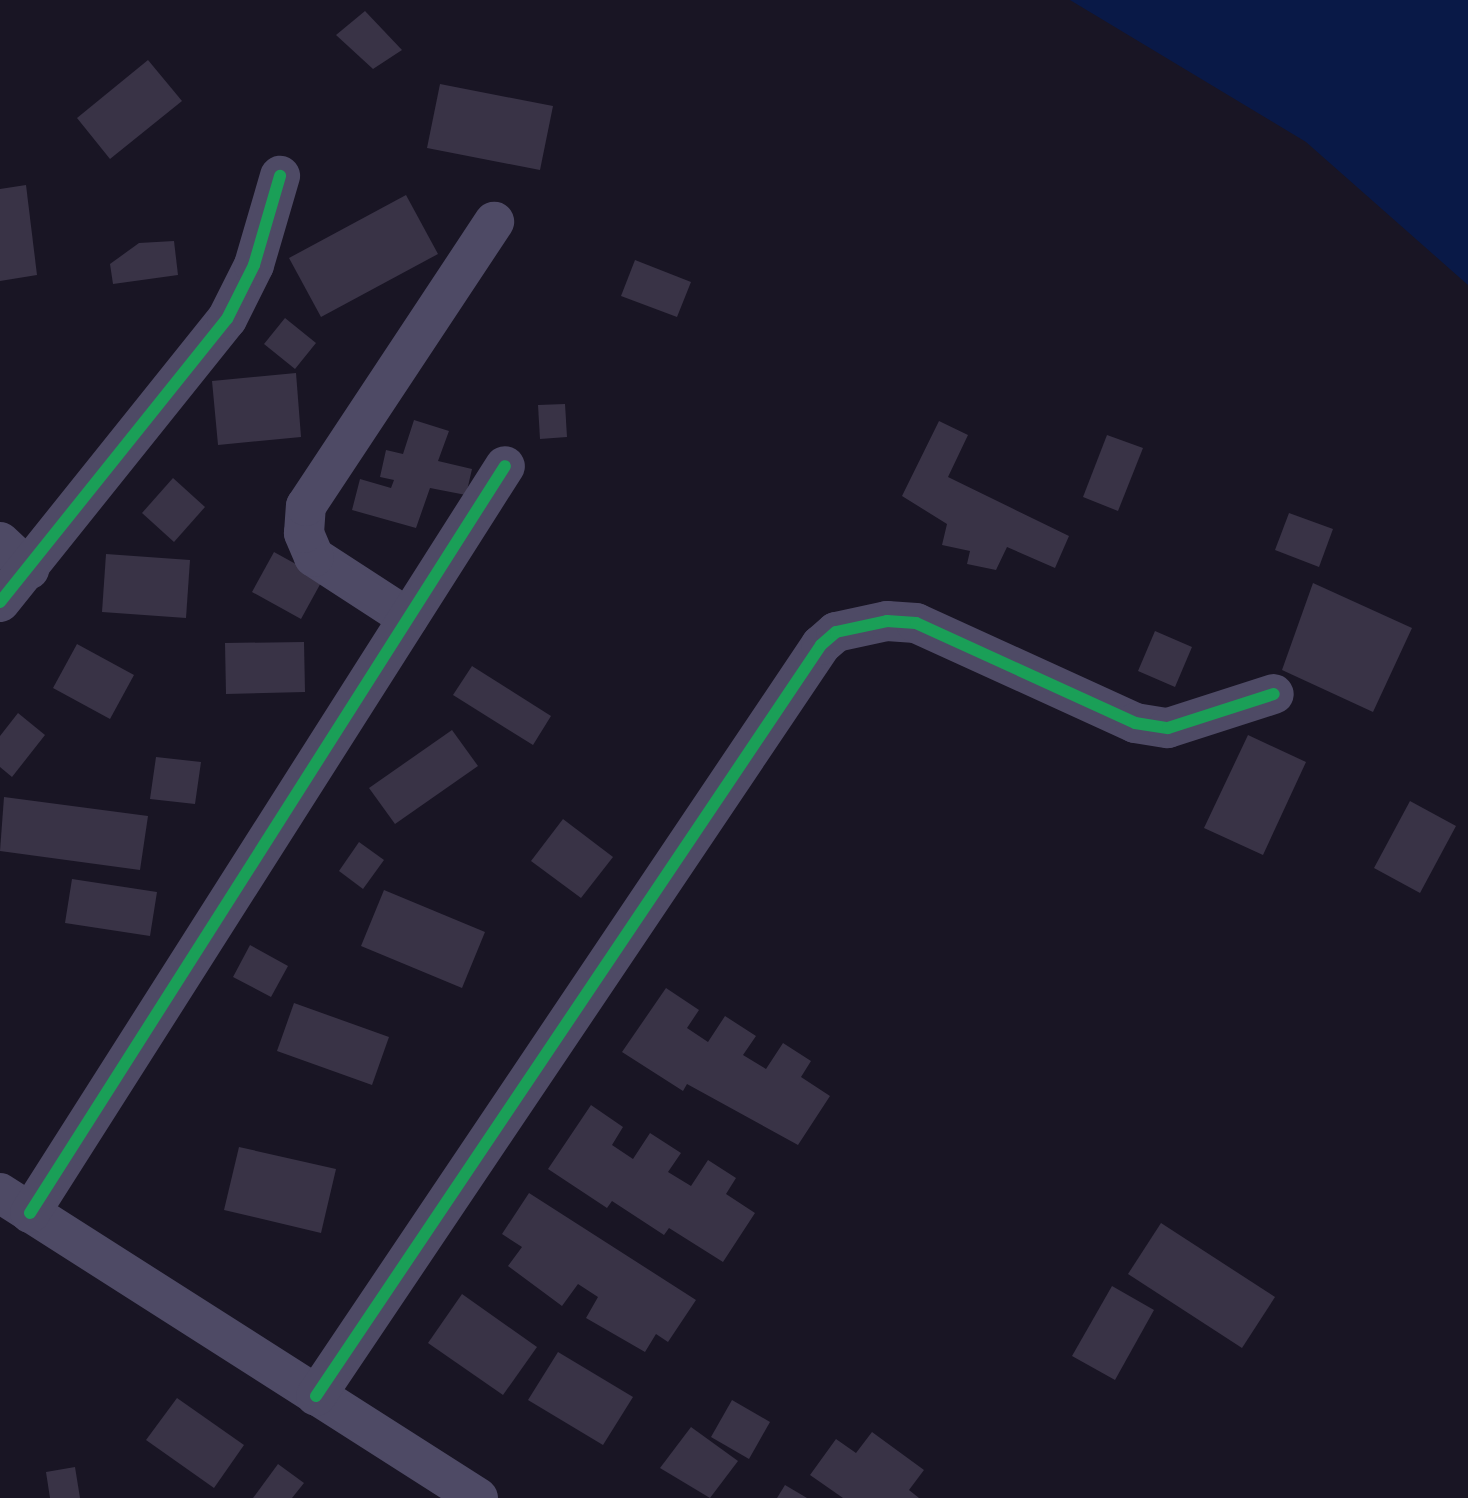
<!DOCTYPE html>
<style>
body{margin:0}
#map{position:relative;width:1468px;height:1498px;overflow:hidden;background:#191524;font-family:"Space Grotesk",sans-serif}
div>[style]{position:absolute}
.water>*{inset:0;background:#091947}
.building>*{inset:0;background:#393346}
.minor>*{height:40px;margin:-20px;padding:0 20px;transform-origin:20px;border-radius:20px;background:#4e4a65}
.cycleway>*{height:12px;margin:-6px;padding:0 6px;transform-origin:6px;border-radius:6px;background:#1a9f57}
span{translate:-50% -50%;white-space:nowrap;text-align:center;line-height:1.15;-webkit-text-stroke:8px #160f2a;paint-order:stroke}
</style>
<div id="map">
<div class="water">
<i style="clip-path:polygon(1070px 0,1468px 0,1468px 285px,1306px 142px)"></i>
</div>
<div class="building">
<i style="clip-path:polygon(365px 11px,402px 50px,373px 69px,336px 35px)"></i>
<i style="clip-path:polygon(148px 60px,182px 101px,110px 159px,77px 118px)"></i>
<i style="clip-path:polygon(440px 84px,553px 106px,540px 170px,427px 148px)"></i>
<i style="clip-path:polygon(26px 185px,37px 275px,0 281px,0 189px)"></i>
<i style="clip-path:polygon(406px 195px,438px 254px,321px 317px,289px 258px)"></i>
<i style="clip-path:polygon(174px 241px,178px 275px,113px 284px,110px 264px,139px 243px)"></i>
<i style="clip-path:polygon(635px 260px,691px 282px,677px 317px,621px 296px)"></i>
<i style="clip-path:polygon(285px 318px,316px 343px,295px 369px,264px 344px)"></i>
<i style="clip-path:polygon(296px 373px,301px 437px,218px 445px,212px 381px)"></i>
<i style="clip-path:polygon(565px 404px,567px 437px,540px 439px,538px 405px)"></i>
<i style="clip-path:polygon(414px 420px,449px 431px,438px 461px,472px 469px,466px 495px,430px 488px,416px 528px,352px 510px,360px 479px,391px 488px,394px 480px,380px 477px,386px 450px,403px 454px)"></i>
<i style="clip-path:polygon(939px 421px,968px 435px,948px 477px,1069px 536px,1055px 568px,1007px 547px,996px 570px,967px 564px,970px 551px,942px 545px,947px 524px,902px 496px)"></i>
<i style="clip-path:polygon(1107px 435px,1143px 448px,1118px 511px,1083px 497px)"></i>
<i style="clip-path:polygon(173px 478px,205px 507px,174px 542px,142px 513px)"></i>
<i style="clip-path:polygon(1289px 513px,1333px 529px,1319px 567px,1275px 550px)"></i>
<i style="clip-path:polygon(274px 552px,323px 579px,301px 619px,252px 592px)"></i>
<i style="clip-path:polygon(106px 554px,190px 560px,186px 618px,102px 612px)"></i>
<i style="clip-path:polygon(1313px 583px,1412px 628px,1373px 712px,1282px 670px)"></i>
<i style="clip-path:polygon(1155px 631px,1192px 647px,1175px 687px,1138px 671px)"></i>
<i style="clip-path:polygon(304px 642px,305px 692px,226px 694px,225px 643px)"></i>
<i style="clip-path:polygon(77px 644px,134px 675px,110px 719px,53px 688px)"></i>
<i style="clip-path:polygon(472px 666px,551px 716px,533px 745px,453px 695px)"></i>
<i style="clip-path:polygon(18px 713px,45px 735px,12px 777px,0 767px,0 736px)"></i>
<i style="clip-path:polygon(452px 730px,478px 766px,395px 824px,369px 788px)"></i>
<i style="clip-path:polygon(1248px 735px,1306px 762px,1263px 855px,1204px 828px)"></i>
<i style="clip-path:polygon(156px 757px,201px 762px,195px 804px,150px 799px)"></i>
<i style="clip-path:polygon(4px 797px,148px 816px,140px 870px,0 851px)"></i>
<i style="clip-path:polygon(1410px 801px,1456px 826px,1420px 893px,1374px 868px)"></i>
<i style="clip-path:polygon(563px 819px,613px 857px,581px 898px,531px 861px)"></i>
<i style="clip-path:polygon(359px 842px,384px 860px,363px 889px,339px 871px)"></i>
<i style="clip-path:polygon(72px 879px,157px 892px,150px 936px,65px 923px)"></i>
<i style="clip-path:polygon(384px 890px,485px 932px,462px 988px,361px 946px)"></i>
<i style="clip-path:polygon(250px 945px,288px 966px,271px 997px,233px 977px)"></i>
<i style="clip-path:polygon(666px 988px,699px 1010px,687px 1028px,708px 1042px,725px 1016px,756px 1036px,743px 1055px,766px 1069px,783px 1043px,811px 1061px,801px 1077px,830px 1096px,798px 1145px,687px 1084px,683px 1091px,622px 1052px)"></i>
<i style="clip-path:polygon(294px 1003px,389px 1037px,372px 1085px,277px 1051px)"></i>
<i style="clip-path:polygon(591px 1105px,623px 1127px,612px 1145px,633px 1159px,650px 1133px,681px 1153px,668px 1172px,691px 1186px,708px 1160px,736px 1178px,726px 1194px,755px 1213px,723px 1262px,669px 1228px,664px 1235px,612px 1201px,607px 1208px,548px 1169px)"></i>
<i style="clip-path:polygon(239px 1147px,336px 1169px,321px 1233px,224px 1210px)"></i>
<i style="clip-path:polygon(529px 1193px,696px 1300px,668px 1342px,656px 1334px,645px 1352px,586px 1318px,598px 1297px,578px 1284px,562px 1306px,508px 1266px,522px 1247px,502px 1234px)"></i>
<i style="clip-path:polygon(1161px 1223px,1275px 1297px,1242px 1348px,1128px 1274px)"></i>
<i style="clip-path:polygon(1112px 1286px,1154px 1310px,1115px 1380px,1072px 1356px)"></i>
<i style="clip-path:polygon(462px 1294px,537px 1347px,503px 1395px,428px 1343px)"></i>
<i style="clip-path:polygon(558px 1352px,633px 1397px,603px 1445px,528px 1400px)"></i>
<i style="clip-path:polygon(177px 1398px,244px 1445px,214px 1488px,146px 1440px)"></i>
<i style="clip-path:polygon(732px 1400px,770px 1422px,749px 1459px,711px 1437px)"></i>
<i style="clip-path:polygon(691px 1427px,738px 1461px,710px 1498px,660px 1468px)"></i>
<i style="clip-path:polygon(872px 1432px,924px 1470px,909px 1490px,919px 1498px,843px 1498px,810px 1475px,836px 1439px,856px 1453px)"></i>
<i style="clip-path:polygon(278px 1464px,304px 1483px,292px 1498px,253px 1498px)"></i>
<i style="clip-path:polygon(75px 1467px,80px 1498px,50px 1498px,46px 1472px)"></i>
<i style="clip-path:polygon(785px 1485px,807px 1498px,777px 1498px)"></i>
</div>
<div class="minor">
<i style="left:0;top:542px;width:40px;rotate:43deg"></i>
<i style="left:0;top:602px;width:363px;rotate:-51.3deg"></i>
<i style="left:227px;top:319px;width:60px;rotate:-63.4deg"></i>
<i style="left:254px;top:265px;width:93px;rotate:-73.7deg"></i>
<i style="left:408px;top:618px;width:112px;rotate:-147deg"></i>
<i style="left:314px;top:557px;width:26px;rotate:-113deg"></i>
<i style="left:304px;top:533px;width:27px;rotate:-86deg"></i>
<i style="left:306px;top:506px;width:341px;rotate:-56.5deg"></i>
<i style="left:0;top:1193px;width:567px;rotate:32.54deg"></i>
<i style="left:30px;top:1213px;width:885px;rotate:-57.55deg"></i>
<i style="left:316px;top:1396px;width:905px;rotate:-56.08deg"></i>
<i style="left:821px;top:645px;width:20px;rotate:-41deg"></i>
<i style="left:836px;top:632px;width:52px;rotate:-12.2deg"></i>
<i style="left:887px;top:621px;width:29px;rotate:4deg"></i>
<i style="left:916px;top:623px;width:241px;rotate:24.5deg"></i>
<i style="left:1135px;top:723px;width:33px;rotate:9deg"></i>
<i style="left:1168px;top:728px;width:111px;rotate:-17.8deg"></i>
</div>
<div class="cycleway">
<i style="left:0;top:602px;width:363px;rotate:-51.3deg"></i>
<i style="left:227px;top:319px;width:60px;rotate:-63.4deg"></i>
<i style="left:254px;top:265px;width:93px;rotate:-73.7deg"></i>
<i style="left:30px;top:1213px;width:885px;rotate:-57.55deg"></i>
<i style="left:316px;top:1396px;width:905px;rotate:-56.08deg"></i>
<i style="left:821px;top:645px;width:20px;rotate:-41deg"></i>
<i style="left:836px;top:632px;width:52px;rotate:-12.2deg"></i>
<i style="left:887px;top:621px;width:29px;rotate:4deg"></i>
<i style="left:916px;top:623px;width:241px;rotate:24.5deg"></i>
<i style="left:1135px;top:723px;width:33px;rotate:9deg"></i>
<i style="left:1168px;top:728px;width:111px;rotate:-17.8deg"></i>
</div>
</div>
